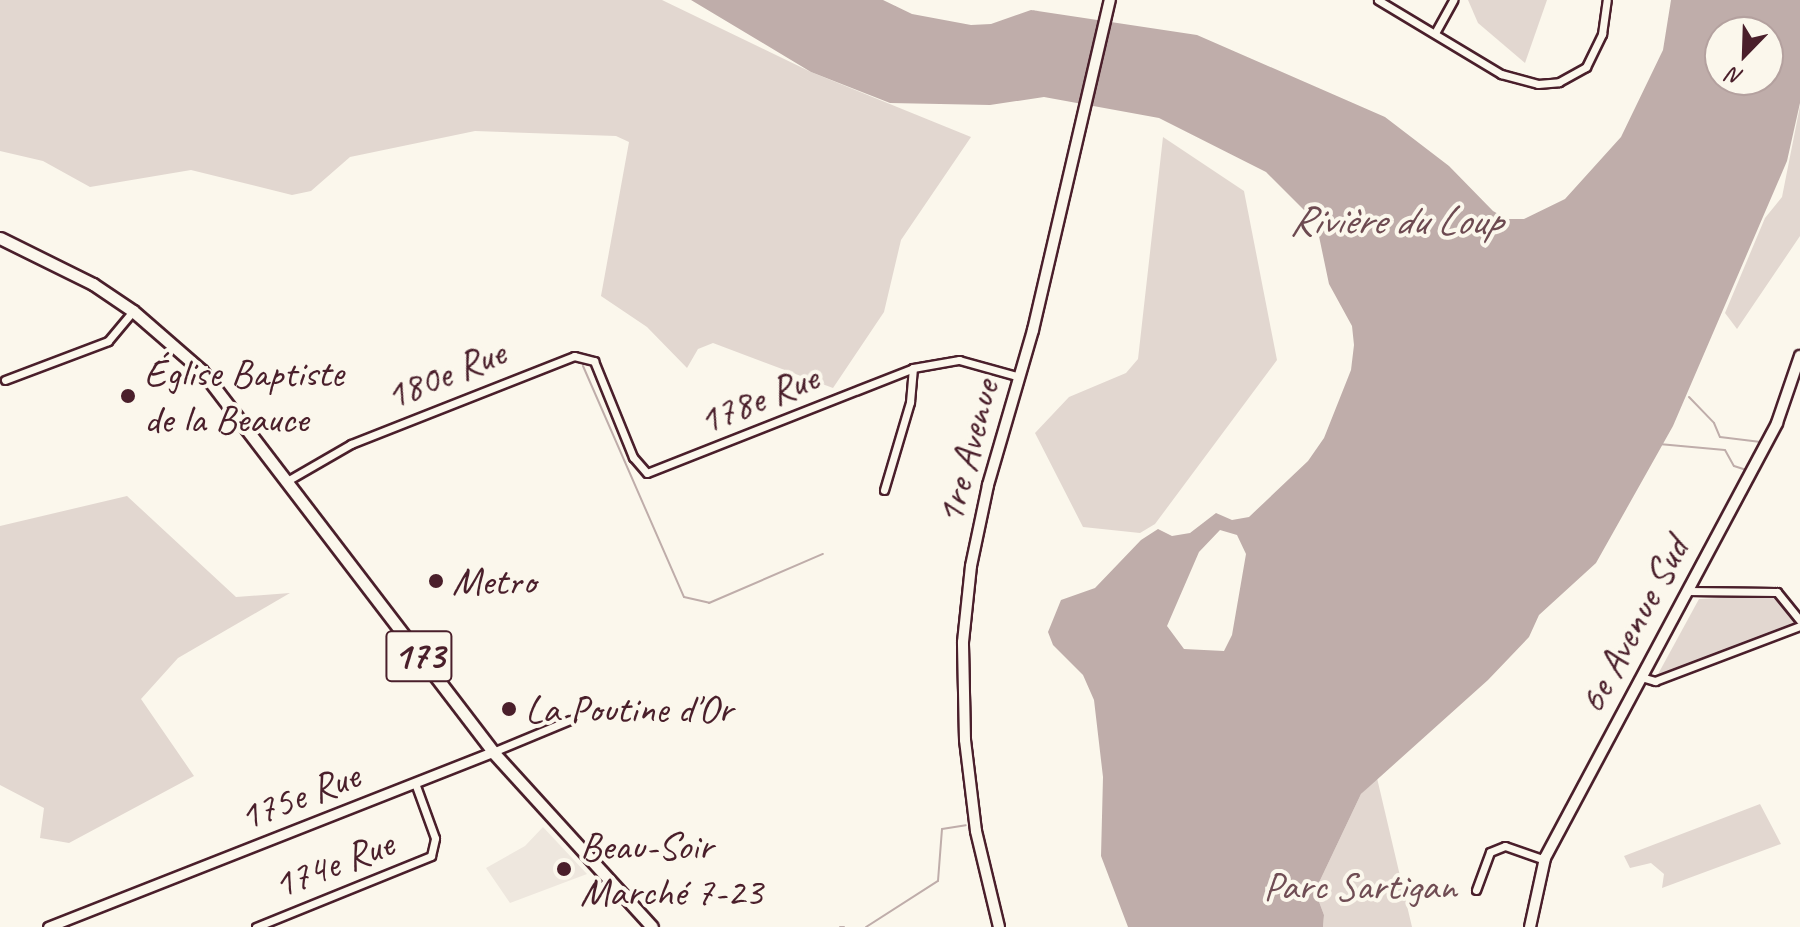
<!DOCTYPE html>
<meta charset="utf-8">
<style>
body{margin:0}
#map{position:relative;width:1800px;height:927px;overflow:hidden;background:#fbf7ec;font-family:Caveat,sans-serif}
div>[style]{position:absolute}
.built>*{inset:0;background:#eee7de}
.green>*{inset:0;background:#e2d7d0}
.water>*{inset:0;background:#bfadaa}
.stream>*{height:2px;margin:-1px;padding:0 1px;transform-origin:1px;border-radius:1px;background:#bfadaa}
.roads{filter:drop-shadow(2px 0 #4a1f2b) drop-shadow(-2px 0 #4a1f2b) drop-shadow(0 2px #4a1f2b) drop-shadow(0 -2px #4a1f2b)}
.minor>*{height:7px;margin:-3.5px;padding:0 3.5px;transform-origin:3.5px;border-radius:3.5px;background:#fbf7ec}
.tertiary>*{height:9px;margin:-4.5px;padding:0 4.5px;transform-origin:4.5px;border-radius:4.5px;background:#fbf7ec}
.secondary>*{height:10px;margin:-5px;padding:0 5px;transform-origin:5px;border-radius:5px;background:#fbf7ec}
.primary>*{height:11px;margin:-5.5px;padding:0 5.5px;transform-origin:5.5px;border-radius:5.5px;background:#fbf7ec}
.dots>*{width:22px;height:22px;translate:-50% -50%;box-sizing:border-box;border:4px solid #fbf7ec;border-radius:50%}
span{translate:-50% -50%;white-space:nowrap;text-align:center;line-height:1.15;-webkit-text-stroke:8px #fbf7ec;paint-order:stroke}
.shield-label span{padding:2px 6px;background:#fbf7ec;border:2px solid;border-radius:6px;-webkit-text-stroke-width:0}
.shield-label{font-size:38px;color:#4a1f2b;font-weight:700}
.poi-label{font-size:40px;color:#4a1f2b}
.left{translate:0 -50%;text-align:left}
.street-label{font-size:40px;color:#4a1f2b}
.park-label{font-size:40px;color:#704d54}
.water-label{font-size:42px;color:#6d4a51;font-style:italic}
.north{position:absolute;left:1704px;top:16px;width:80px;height:80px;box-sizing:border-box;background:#fbf7ec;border:2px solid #b4a19f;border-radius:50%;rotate:203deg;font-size:22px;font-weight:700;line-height:32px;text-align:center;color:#4a1f2b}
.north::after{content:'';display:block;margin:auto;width:28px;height:36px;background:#4a1f2b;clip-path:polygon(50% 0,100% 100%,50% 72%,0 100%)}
</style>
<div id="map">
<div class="built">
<i style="clip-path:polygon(543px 827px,587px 874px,510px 903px,486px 868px,525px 846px)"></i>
</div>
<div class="green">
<i style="clip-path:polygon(0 0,662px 0,811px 72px,971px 137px,901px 240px,884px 312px,833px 388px,713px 343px,698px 349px,687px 368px,647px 327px,601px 296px,629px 142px,616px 136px,475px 131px,350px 157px,311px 191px,292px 195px,191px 170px,90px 187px,43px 161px,0 151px)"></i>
<i style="clip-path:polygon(1468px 0,1547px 0,1525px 63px,1478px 23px)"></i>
<i style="clip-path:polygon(1800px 106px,1800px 236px,1737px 329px,1725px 313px,1765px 218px,1782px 197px)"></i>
<i style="clip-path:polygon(1163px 137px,1244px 191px,1277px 360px,1155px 524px,1140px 533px,1083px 527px,1035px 433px,1069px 397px,1126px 373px,1138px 359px)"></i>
<i style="clip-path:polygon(127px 496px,236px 597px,290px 593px,178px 658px,141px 699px,194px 776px,69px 843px,40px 838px,44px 808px,0 785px,0 526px)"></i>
<i style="clip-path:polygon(1775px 595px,1797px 624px,1657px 676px,1699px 599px)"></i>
<i style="clip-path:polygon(1377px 778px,1412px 927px,1323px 927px,1324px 915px,1315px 891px,1361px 794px)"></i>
<i style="clip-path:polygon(1760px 804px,1781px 844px,1662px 888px,1664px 874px,1651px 863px,1630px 868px,1624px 856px)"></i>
</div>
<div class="water">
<i style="clip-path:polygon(evenodd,691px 0,883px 0,912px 14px,971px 25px,991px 24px,1031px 10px,1197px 35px,1385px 117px,1449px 166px,1493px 211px,1507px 219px,1524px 219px,1565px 199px,1621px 137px,1663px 50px,1671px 0,1800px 0,1800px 103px,1787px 161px,1673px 426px,1596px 563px,1539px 615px,1529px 637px,1488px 680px,1361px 794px,1315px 891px,1324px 915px,1323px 927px,1128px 927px,1101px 856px,1103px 777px,1094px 700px,1083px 675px,1053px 645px,1048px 632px,1061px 600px,1095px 588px,1141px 540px,1158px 529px,1172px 536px,1190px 533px,1216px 513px,1232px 520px,1249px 517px,1308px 461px,1324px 438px,1351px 370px,1354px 345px,1352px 326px,1329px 284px,1316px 222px,1266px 172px,1159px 118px,1044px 97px,990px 105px,890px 103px,811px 72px,691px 0,1720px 32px,1768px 32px,1768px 80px,1720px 80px,1720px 32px,691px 0,1220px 530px,1237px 535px,1246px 554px,1232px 635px,1224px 651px,1184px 649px,1167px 626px,1199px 552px,1220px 530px)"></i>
</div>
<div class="stream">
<i style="left:583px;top:366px;width:252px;rotate:66.4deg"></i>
<i style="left:684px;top:597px;width:26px;rotate:13deg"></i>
<i style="left:709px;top:603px;width:124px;rotate:-23.3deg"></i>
<i style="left:1689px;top:397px;width:36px;rotate:46deg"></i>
<i style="left:1714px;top:423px;width:15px;rotate:67deg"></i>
<i style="left:1720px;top:437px;width:41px;rotate:7deg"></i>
<i style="left:1659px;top:444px;width:66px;rotate:5.2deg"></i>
<i style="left:1725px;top:450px;width:18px;rotate:61deg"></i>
<i style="left:1734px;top:466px;width:13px;rotate:18deg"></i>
<i style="left:840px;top:927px;width:4px"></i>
<i style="left:866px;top:927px;width:85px;rotate:-32.6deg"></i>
<i style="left:938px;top:881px;width:52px;rotate:-85.6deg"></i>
<i style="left:942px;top:829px;width:24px;rotate:-9deg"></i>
</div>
<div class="roads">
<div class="minor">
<i style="left:1378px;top:0;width:144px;rotate:31deg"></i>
<i style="left:1501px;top:74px;width:38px;rotate:15deg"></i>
<i style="left:1538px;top:84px;width:21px;rotate:-5deg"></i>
<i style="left:1559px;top:82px;width:31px;rotate:-29deg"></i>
<i style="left:1586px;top:67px;width:37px;rotate:-64deg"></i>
<i style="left:1602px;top:34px;width:34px;rotate:-82deg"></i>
<i style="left:1435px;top:33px;width:38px;rotate:-61deg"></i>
<i style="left:5px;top:380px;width:110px;rotate:-20.7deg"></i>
<i style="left:108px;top:341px;width:39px;rotate:-50deg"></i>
<i style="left:287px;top:481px;width:74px;rotate:-30deg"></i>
<i style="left:351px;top:444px;width:240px;rotate:-21.5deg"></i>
<i style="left:574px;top:356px;width:21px;rotate:14deg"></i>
<i style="left:594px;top:361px;width:104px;rotate:67.9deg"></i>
<i style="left:633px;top:457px;width:21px;rotate:49deg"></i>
<i style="left:647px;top:473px;width:286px;rotate:-21.5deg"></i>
<i style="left:913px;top:368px;width:47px;rotate:-9.9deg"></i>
<i style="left:959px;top:360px;width:63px;rotate:15.6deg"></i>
<i style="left:884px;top:490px;width:92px;rotate:-73.5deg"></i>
<i style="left:910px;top:402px;width:34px;rotate:-85deg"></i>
<i style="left:1687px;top:591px;width:90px;rotate:0.6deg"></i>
<i style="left:1777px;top:592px;width:36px;rotate:51deg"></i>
<i style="left:1641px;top:677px;width:15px;rotate:16deg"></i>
<i style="left:1655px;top:681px;width:155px;rotate:-20.8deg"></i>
<i style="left:493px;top:752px;width:83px;rotate:-22.6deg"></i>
<i style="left:1476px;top:890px;width:40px;rotate:-69.8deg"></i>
<i style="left:1490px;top:852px;width:16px;rotate:-22deg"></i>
<i style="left:1505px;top:846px;width:42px;rotate:19.3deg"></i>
<i style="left:256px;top:927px;width:189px;rotate:-22.1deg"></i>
<i style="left:431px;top:856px;width:18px;rotate:-77deg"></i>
<i style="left:435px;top:838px;width:59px;rotate:-110deg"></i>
</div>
<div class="tertiary">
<i style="left:48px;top:927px;width:478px;rotate:-21.5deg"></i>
</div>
<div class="secondary">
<i style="left:999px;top:927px;width:99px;rotate:-103.5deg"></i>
<i style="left:976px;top:831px;width:92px;rotate:-96.9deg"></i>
<i style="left:965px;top:740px;width:98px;rotate:-91.2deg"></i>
<i style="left:963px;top:642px;width:76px;rotate:-84deg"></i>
<i style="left:971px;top:566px;width:83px;rotate:-78.1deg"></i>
<i style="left:988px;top:485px;width:161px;rotate:-73.8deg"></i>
<i style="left:1033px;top:330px;width:339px;rotate:-76.9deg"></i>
<i style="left:1530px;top:927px;width:71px;rotate:-77.7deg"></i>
<i style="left:1545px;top:858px;width:493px;rotate:-61.9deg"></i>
<i style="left:1777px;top:423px;width:71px;rotate:-71.1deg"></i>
</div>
<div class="primary">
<i style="left:0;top:238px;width:104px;rotate:26.3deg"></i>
<i style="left:93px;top:284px;width:48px;rotate:34deg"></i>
<i style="left:133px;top:311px;width:91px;rotate:41deg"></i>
<i style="left:202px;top:371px;width:479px;rotate:52.6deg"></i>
<i style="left:493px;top:752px;width:236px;rotate:47.7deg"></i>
</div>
</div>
<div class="dots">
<i style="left:128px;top:396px;background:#4a1f2b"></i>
<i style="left:436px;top:581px;background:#4a1f2b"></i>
<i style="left:509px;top:709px;background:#4a1f2b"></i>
<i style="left:564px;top:869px;background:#4a1f2b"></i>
</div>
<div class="shield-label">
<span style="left:419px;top:656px">173</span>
</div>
<div class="poi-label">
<span class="left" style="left:144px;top:396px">Église Baptiste<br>de la Beauce</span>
<span class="left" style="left:452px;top:581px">Metro</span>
<span class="left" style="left:525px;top:709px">La Poutine d'Or</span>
<span class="left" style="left:580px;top:869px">Beau-Soir<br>Marché 7-23</span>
</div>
<div class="street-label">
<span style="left:445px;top:374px;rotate:-22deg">180e Rue</span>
<span style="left:758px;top:399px;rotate:-22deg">178e Rue</span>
<span style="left:967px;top:452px;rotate:-75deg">1re Avenue</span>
<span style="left:1633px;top:625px;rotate:-62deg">6e Avenue Sud</span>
<span style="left:299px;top:796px;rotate:-21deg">175e Rue</span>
<span style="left:333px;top:864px;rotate:-21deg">174e Rue</span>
</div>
<div class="park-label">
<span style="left:1360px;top:886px">Parc Sartigan</span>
</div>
<div class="water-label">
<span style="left:1395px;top:221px">Rivière du Loup</span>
</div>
<div class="north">N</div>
</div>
